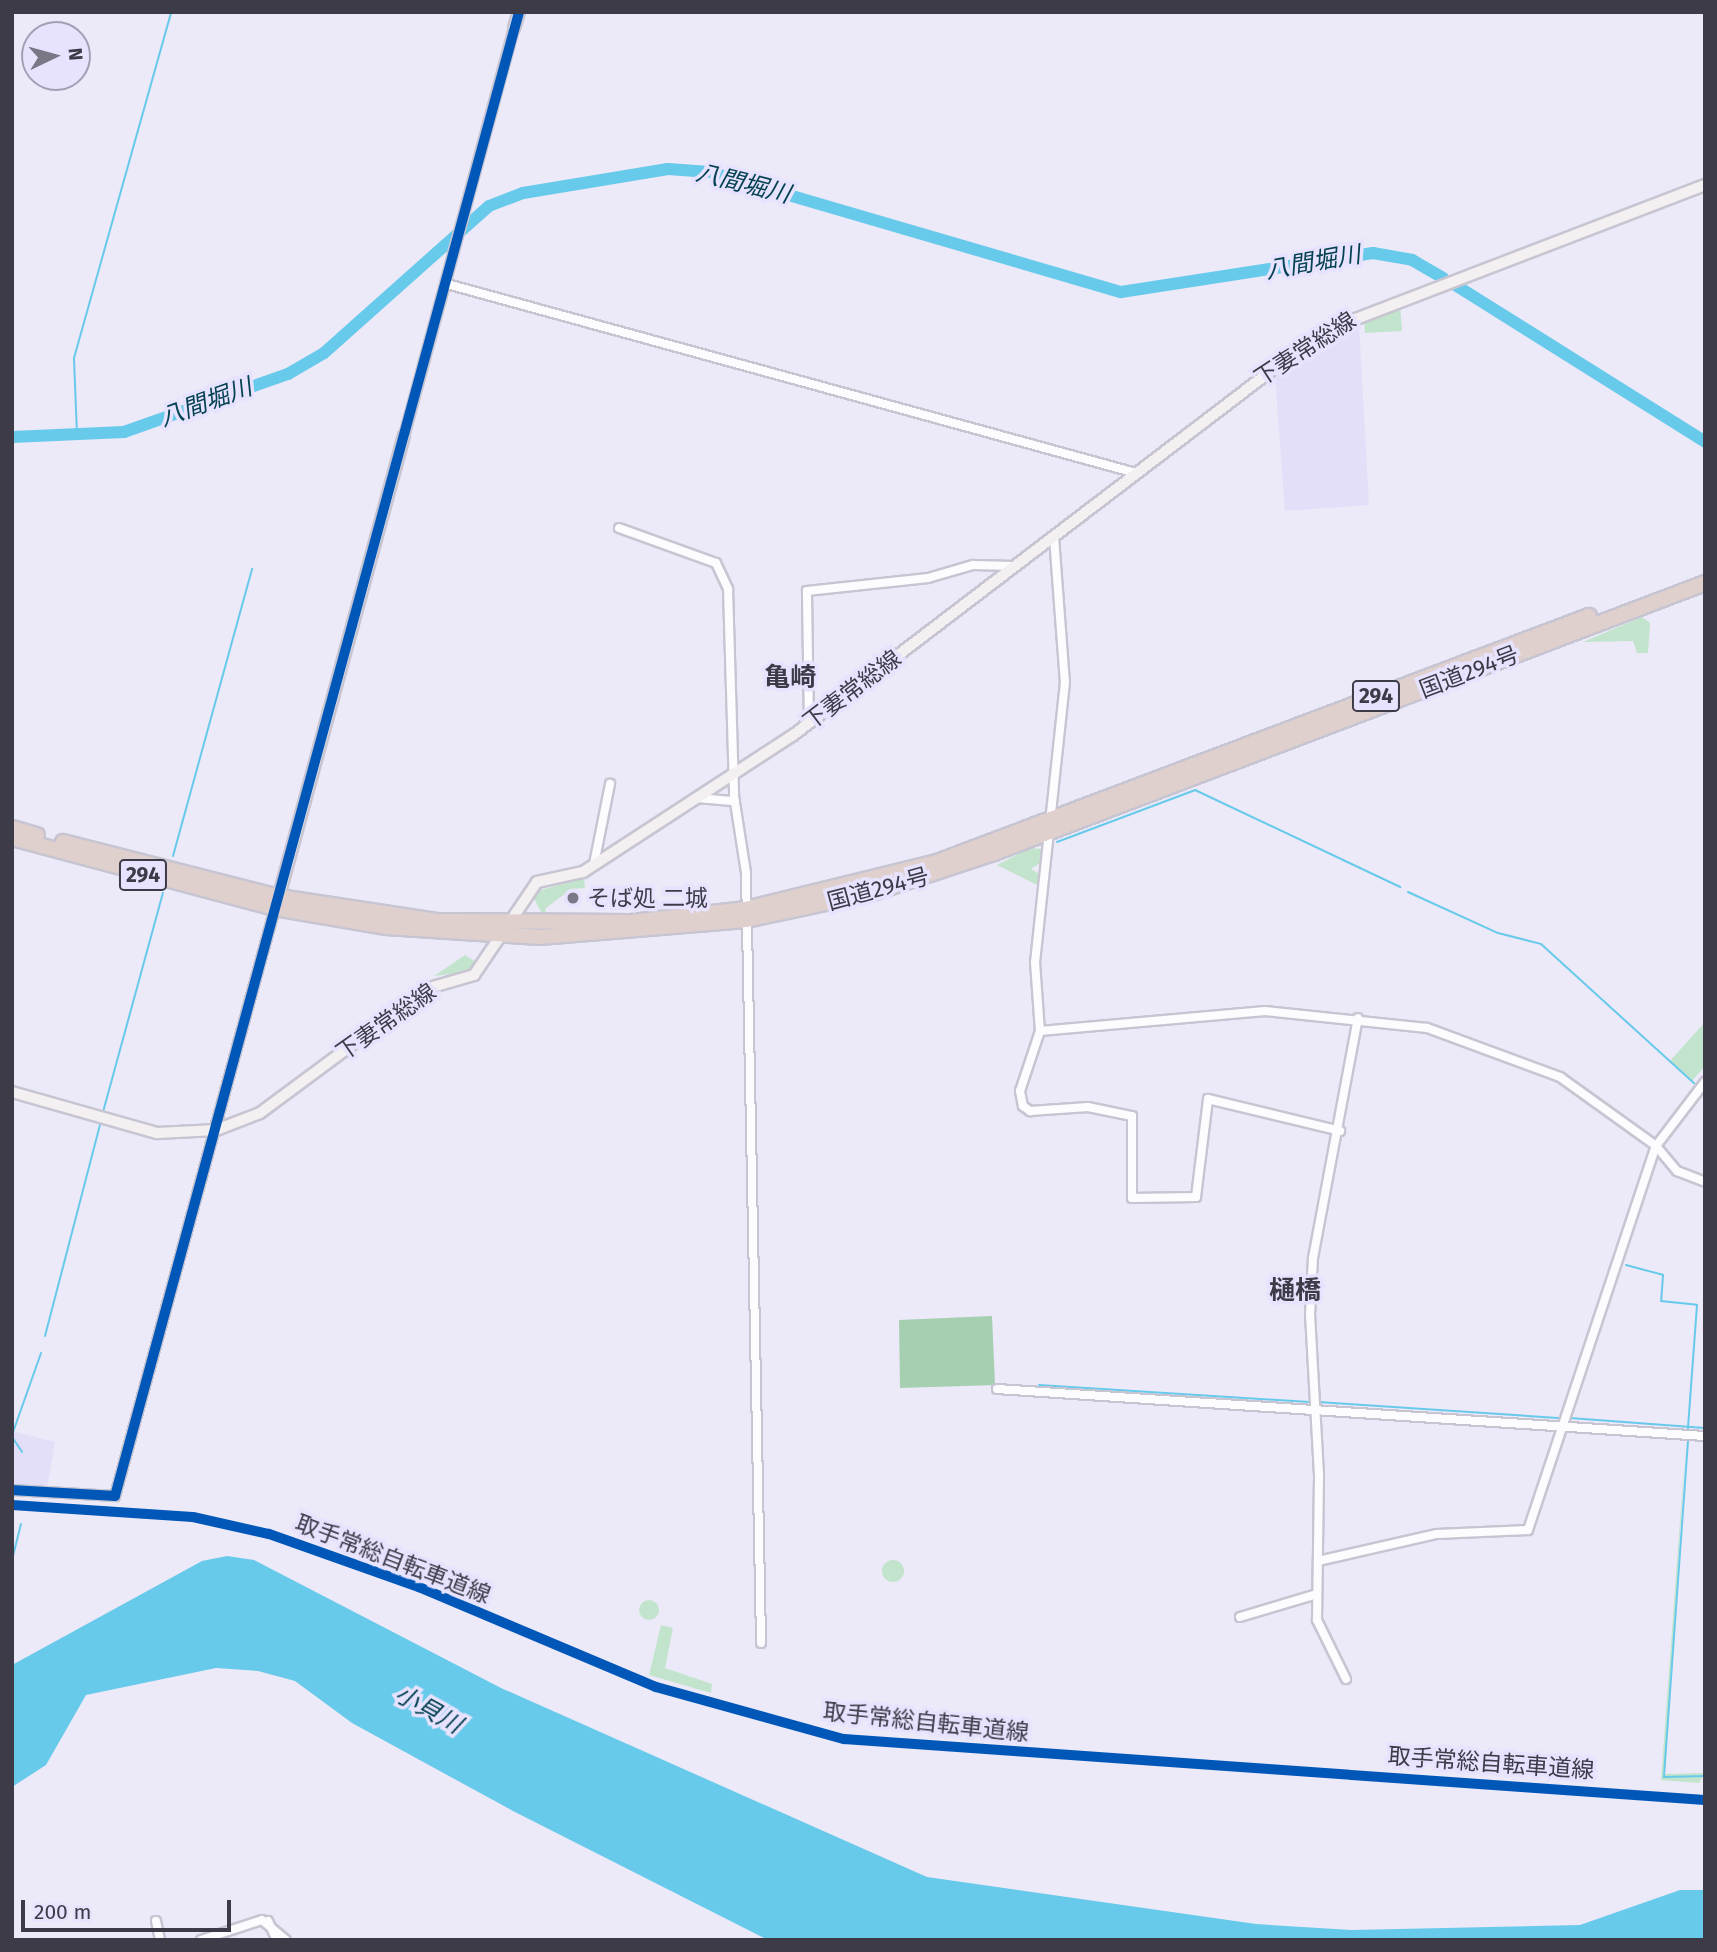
<!DOCTYPE html>
<meta charset="utf-8">
<style>
body{margin:0}
#map{position:relative;width:1717px;height:1952px;overflow:hidden;background:#ece9f9;font-family:"Fira Sans","Noto Sans JP",sans-serif}
div>[style]{position:absolute}
.built>*{inset:0;background:#e3dff9}
.green>*{inset:0;background:#c3e4cc}
.round{border-radius:50%}
.forest>*{inset:0;background:#a5cfb0}
.water>*{inset:0;background:#68caea}
.stream>*{height:2px;margin:-1px;padding:0 1px;transform-origin:1px;border-radius:1px;background:#68caea}
.river>*{height:12px;margin:-6px;padding:0 6px;transform-origin:6px;border-radius:6px;background:#68caea}
.roads{filter:drop-shadow(2px 0 #c7c5d2) drop-shadow(-2px 0 #c7c5d2) drop-shadow(0 2px #c7c5d2) drop-shadow(0 -2px #c7c5d2)}
.street>*{height:8px;margin:-4px;padding:0 4px;transform-origin:4px;border-radius:4px;background:#fcfcfe}
.secondary>*{height:10px;margin:-5px;padding:0 5px;transform-origin:5px;border-radius:5px;background:#f4eff0}
.highway>*{height:14px;margin:-7px;padding:0 7px;transform-origin:7px;border-radius:7px;background:#dfd0ce}
.cycleway>*{height:10px;margin:-5px;padding:0 5px;transform-origin:5px;border-radius:5px;background:#0057b8}
.dots>*{width:19px;height:19px;translate:-50% -50%;box-sizing:border-box;border:4px solid #e7e3ff;border-radius:50%}
span{translate:-50% -50%;white-space:nowrap;text-align:center;line-height:1.15;-webkit-text-stroke:7px #e7e3ff;paint-order:stroke}
.shield-label span{padding:2px 5px;background:#e7e3ff;border:2px solid;border-radius:5px;-webkit-text-stroke-width:0}
.shield-label{font-size:21px;color:#3d3b48;font-weight:700}
.street-label{font-size:23px;color:#3d3b48}
.poi-label{font-size:23px;color:#3d3b48}
.left{translate:0 -50%;text-align:left}
.water-label{font-size:24px;color:#044151;font-style:italic}
.quarter-label{font-size:26px;color:#3d3b48;font-weight:700}
.frame{position:absolute;inset:0;border:14px solid #3d3b48;pointer-events:none}
.north{position:absolute;left:21px;top:21px;width:70px;height:70px;box-sizing:border-box;background:#e7e3ff;border:2px solid #a3a0b6;border-radius:50%;rotate:85deg;font-size:19px;font-weight:700;line-height:28px;text-align:center;color:#3d3b48}
.north::after{content:'';display:block;margin:auto;width:24px;height:32px;background:#7a7886;clip-path:polygon(50% 0,100% 100%,50% 72%,0 100%)}
.scale{position:absolute;left:21px;top:1900px;width:210px;height:32px;box-sizing:border-box;border:4px solid #3d3b48;border-top:0;padding-left:9px;font-size:21px;line-height:24px;white-space:nowrap;color:#3d3b48;-webkit-text-stroke:5px #e7e3ff;paint-order:stroke}
</style>
<div id="map">
<div class="built">
<i style="clip-path:polygon(1359px 323px,1369px 505px,1285px 511px,1275px 376px)"></i>
<i style="clip-path:polygon(12px 1431px,55px 1442px,47px 1487px,12px 1485px)"></i>
</div>
<div class="green">
<i style="clip-path:polygon(1400px 305px,1402px 331px,1365px 333px,1364px 319px)"></i>
<i style="clip-path:polygon(1642px 617px,1650px 623px,1648px 653px,1637px 653px,1633px 641px,1583px 642px)"></i>
<i style="clip-path:polygon(1030px 848px,1042px 849px,1040px 863px,1031px 869px,1041px 875px,1039px 886px,997px 865px)"></i>
<i style="clip-path:polygon(584px 878px,585px 888px,571px 889px,546px 908px,544px 917px,533px 897px,537px 891px)"></i>
<i style="clip-path:polygon(465px 955px,477px 963px,470px 972px,434px 976px)"></i>
<i style="clip-path:polygon(1705px 1022px,1705px 1066px,1692px 1081px,1670px 1061px)"></i>
<i style="clip-path:polygon(1686px 1439px,1665px 1774px,1705px 1773px,1699px 1783px,1661px 1780px)"></i>
<i class="round" style="left:882px;top:1560px;width:22px;height:22px"></i>
<i class="round" style="left:639px;top:1600px;width:20px;height:20px"></i>
<i style="clip-path:polygon(661px 1625px,673px 1628px,665px 1668px,712px 1684px,711px 1693px,649px 1675px)"></i>
</div>
<div class="forest">
<i style="clip-path:polygon(992px 1316px,995px 1385px,900px 1388px,899px 1320px)"></i>
</div>
<div class="water">
<i style="clip-path:polygon(227px 1556px,254px 1560px,501px 1688px,927px 1877px,1256px 1924px,1351px 1930px,1580px 1925px,1680px 1890px,1705px 1890px,1705px 1940px,768px 1940px,513px 1811px,352px 1723px,295px 1681px,258px 1671px,216px 1668px,86px 1695px,46px 1765px,12px 1787px,12px 1665px,202px 1561px)"></i>
</div>
<div class="stream">
<i style="left:77px;top:434px;width:76px;rotate:-92.3deg"></i>
<i style="left:74px;top:358px;width:359px;rotate:-74.3deg"></i>
<i style="left:1057px;top:842px;width:147px;rotate:-20.6deg"></i>
<i style="left:1195px;top:790px;width:227px;rotate:25.3deg"></i>
<i style="left:173px;top:856px;width:298px;rotate:-74.6deg"></i>
<i style="left:1408px;top:892px;width:99px;rotate:24.5deg"></i>
<i style="left:1498px;top:933px;width:44px;rotate:14.3deg"></i>
<i style="left:1541px;top:944px;width:207px;rotate:42.3deg"></i>
<i style="left:1704px;top:1092px;width:1px;rotate:45deg"></i>
<i style="left:103px;top:1112px;width:227px;rotate:-74.7deg"></i>
<i style="left:1626px;top:1265px;width:38px;rotate:15deg"></i>
<i style="left:1663px;top:1275px;width:26px;rotate:94deg"></i>
<i style="left:1661px;top:1301px;width:36px;rotate:6deg"></i>
<i style="left:1697px;top:1305px;width:124px;rotate:94.2deg"></i>
<i style="left:45px;top:1336px;width:218px;rotate:-75.4deg"></i>
<i style="left:1039px;top:1385px;width:275px;rotate:3.6deg"></i>
<i style="left:1318px;top:1402px;width:244px;rotate:3.8deg"></i>
<i style="left:1570px;top:1418px;width:135px;rotate:4.2deg"></i>
<i style="left:12px;top:1435px;width:87px;rotate:-70.5deg"></i>
<i style="left:12px;top:1437px;width:18px;rotate:56deg"></i>
<i style="left:1688px;top:1441px;width:337px;rotate:94.1deg"></i>
<i style="left:1664px;top:1777px;width:41px;rotate:-1.4deg"></i>
<i style="left:12px;top:1560px;width:37px;rotate:-76deg"></i>
</div>
<div class="river">
<i style="left:1452px;top:283px;width:299px;rotate:32.1deg"></i>
<i style="left:12px;top:437px;width:112px;rotate:-2.6deg"></i>
<i style="left:124px;top:432px;width:174px;rotate:-19.5deg"></i>
<i style="left:288px;top:374px;width:42px;rotate:-30.3deg"></i>
<i style="left:324px;top:353px;width:221px;rotate:-41.7deg"></i>
<i style="left:489px;top:206px;width:36px;rotate:-21deg"></i>
<i style="left:523px;top:193px;width:147px;rotate:-9.4deg"></i>
<i style="left:668px;top:169px;width:42px;rotate:4.1deg"></i>
<i style="left:710px;top:172px;width:428px;rotate:16.3deg"></i>
<i style="left:1121px;top:292px;width:255px;rotate:-8.8deg"></i>
<i style="left:1373px;top:253px;width:40px;rotate:10deg"></i>
<i style="left:1412px;top:260px;width:36px;rotate:30deg"></i>
</div>
<div class="roads">
<div class="street">
<i style="left:447px;top:284px;width:714px;rotate:15.34deg"></i>
<i style="left:404px;top:436px;width:423px;rotate:-74.9deg"></i>
<i style="left:619px;top:528px;width:103px;rotate:19.8deg"></i>
<i style="left:716px;top:563px;width:29px;rotate:65deg"></i>
<i style="left:728px;top:589px;width:207px;rotate:88.3deg"></i>
<i style="left:734px;top:796px;width:78px;rotate:81.1deg"></i>
<i style="left:746px;top:873px;width:770px;rotate:88.88deg"></i>
<i style="left:1054px;top:537px;width:145px;rotate:85.7deg"></i>
<i style="left:1065px;top:682px;width:282px;rotate:96.1deg"></i>
<i style="left:1035px;top:962px;width:69px;rotate:85.9deg"></i>
<i style="left:1040px;top:1031px;width:226px;rotate:-5.1deg"></i>
<i style="left:1265px;top:1011px;width:163px;rotate:6deg"></i>
<i style="left:1427px;top:1028px;width:142px;rotate:20.2deg"></i>
<i style="left:1560px;top:1077px;width:118px;rotate:35.7deg"></i>
<i style="left:1656px;top:1146px;width:33px;rotate:50deg"></i>
<i style="left:1677px;top:1171px;width:30px;rotate:21deg"></i>
<i style="left:809px;top:723px;width:132px;rotate:-90.9deg"></i>
<i style="left:807px;top:591px;width:122px;rotate:-6.1deg"></i>
<i style="left:928px;top:578px;width:47px;rotate:-16.1deg"></i>
<i style="left:973px;top:565px;width:41px;rotate:1.4deg"></i>
<i style="left:697px;top:798px;width:38px;rotate:5deg"></i>
<i style="left:594px;top:864px;width:82px;rotate:-78.7deg"></i>
<i style="left:1040px;top:1031px;width:63px;rotate:108.4deg"></i>
<i style="left:1020px;top:1091px;width:15px;rotate:79deg"></i>
<i style="left:1023px;top:1106px;width:9px;rotate:36deg"></i>
<i style="left:1030px;top:1111px;width:58px;rotate:-3.9deg"></i>
<i style="left:1088px;top:1107px;width:45px;rotate:11.6deg"></i>
<i style="left:1132px;top:1116px;width:82px;rotate:90deg"></i>
<i style="left:1132px;top:1198px;width:64px;rotate:-0.9deg"></i>
<i style="left:1196px;top:1197px;width:99px;rotate:-83deg"></i>
<i style="left:1208px;top:1099px;width:136px;rotate:13.6deg"></i>
<i style="left:997px;top:1389px;width:710px;rotate:3.8deg"></i>
<i style="left:12px;top:1490px;width:103px;rotate:3.3deg"></i>
<i style="left:115px;top:1496px;width:609px;rotate:-74.78deg"></i>
<i style="left:1318px;top:1561px;width:122px;rotate:-12.8deg"></i>
<i style="left:1437px;top:1534px;width:91px;rotate:-2.5deg"></i>
<i style="left:1528px;top:1530px;width:405px;rotate:-71.6deg"></i>
<i style="left:1656px;top:1146px;width:81px;rotate:-52.6deg"></i>
<i style="left:1240px;top:1617px;width:80px;rotate:-16.6deg"></i>
<i style="left:1346px;top:1679px;width:66px;rotate:-116.2deg"></i>
<i style="left:1317px;top:1620px;width:145px;rotate:-89.2deg"></i>
<i style="left:1319px;top:1475px;width:160px;rotate:-93.2deg"></i>
<i style="left:1310px;top:1315px;width:57px;rotate:-87deg"></i>
<i style="left:1313px;top:1258px;width:244px;rotate:-79.4deg"></i>
<i style="left:156px;top:1921px;width:19px;rotate:78deg"></i>
<i style="left:268px;top:1921px;width:21px;rotate:65deg"></i>
<i style="left:201px;top:1940px;width:64px;rotate:-18.2deg"></i>
<i style="left:262px;top:1920px;width:31px;rotate:40deg"></i>
</div>
<div class="secondary">
<i style="left:514px;top:28px;width:17px;rotate:-73deg"></i>
<i style="left:277px;top:903px;width:484px;rotate:-74.8deg"></i>
<i style="left:12px;top:1092px;width:151px;rotate:15.8deg"></i>
<i style="left:157px;top:1133px;width:59px;rotate:-2.9deg"></i>
<i style="left:216px;top:1130px;width:47px;rotate:-21.1deg"></i>
<i style="left:260px;top:1113px;width:210px;rotate:-36.5deg"></i>
<i style="left:429px;top:988px;width:47px;rotate:-16.1deg"></i>
<i style="left:474px;top:975px;width:112px;rotate:-55.9deg"></i>
<i style="left:537px;top:882px;width:47px;rotate:-12.3deg"></i>
<i style="left:583px;top:872px;width:249px;rotate:-33.1deg"></i>
<i style="left:792px;top:736px;width:666px;rotate:-37.32deg"></i>
<i style="left:1322px;top:332px;width:410px;rotate:-21deg"></i>
</div>
<div class="highway">
<i style="left:12px;top:828px;width:26px;rotate:16deg"></i>
<i style="left:12px;top:838px;width:272px;rotate:14.9deg"></i>
<i style="left:275px;top:908px;width:113px;rotate:9.7deg"></i>
<i style="left:386px;top:927px;width:154px;rotate:3.7deg"></i>
<i style="left:540px;top:937px;width:207px;rotate:-4.7deg"></i>
<i style="left:746px;top:920px;width:130px;rotate:-12deg"></i>
<i style="left:873px;top:893px;width:127px;rotate:-18.3deg"></i>
<i style="left:994px;top:853px;width:761px;rotate:-20.79deg"></i>
<i style="left:63px;top:842px;width:223px;rotate:14.3deg"></i>
<i style="left:279px;top:897px;width:161px;rotate:8.6deg"></i>
<i style="left:438px;top:921px;width:193px;rotate:0.3deg"></i>
<i style="left:631px;top:922px;width:116px;rotate:-6.4deg"></i>
<i style="left:746px;top:909px;width:197px;rotate:-13.8deg"></i>
<i style="left:937px;top:862px;width:697px;rotate:-20.67deg"></i>
</div>
</div>
<div class="cycleway">
<i style="left:12px;top:1490px;width:103px;rotate:3.3deg"></i>
<i style="left:115px;top:1496px;width:1538px;rotate:-74.77deg"></i>
<i style="left:12px;top:1505px;width:181px;rotate:3.8deg"></i>
<i style="left:193px;top:1517px;width:78px;rotate:12.6deg"></i>
<i style="left:269px;top:1534px;width:159px;rotate:19.5deg"></i>
<i style="left:419px;top:1587px;width:257px;rotate:22.9deg"></i>
<i style="left:656px;top:1687px;width:195px;rotate:15.5deg"></i>
<i style="left:844px;top:1739px;width:863px;rotate:4.05deg"></i>
</div>
<div class="dots">
<i style="left:573px;top:898px;background:#7a7886"></i>
</div>
<div class="shield-label">
<span style="left:1376px;top:696px">294</span>
<span style="left:143px;top:875px">294</span>
</div>
<div class="street-label">
<span style="left:1305px;top:349px;rotate:-33deg">下妻常総線</span>
<span style="left:1469px;top:672px;rotate:-21deg">国道294号</span>
<span style="left:852px;top:690px;rotate:-37deg">下妻常総線</span>
<span style="left:878px;top:889px;rotate:-15deg">国道294号</span>
<span style="left:386px;top:1022px;rotate:-35deg">下妻常総線</span>
<span style="left:393px;top:1559px;rotate:21deg">取手常総自転車道線</span>
<span style="left:926px;top:1722px;rotate:6deg">取手常総自転車道線</span>
<span style="left:1491px;top:1763px;rotate:4deg">取手常総自転車道線</span>
</div>
<div class="poi-label">
<span class="left" style="left:587px;top:898px">そば処 二城</span>
</div>
<div class="water-label">
<span style="left:743px;top:184px;rotate:14deg">八間堀川</span>
<span style="left:1313px;top:263px;rotate:-10deg">八間堀川</span>
<span style="left:206px;top:403px;rotate:-20deg">八間堀川</span>
<span style="left:428px;top:1710px;rotate:29deg">小貝川</span>
</div>
<div class="quarter-label">
<span style="left:790px;top:678px">亀崎</span>
<span style="left:1295px;top:1291px">樋橋</span>
</div>
<div class="frame"></div>
<div class="north">N</div>
<div class="scale">200 m</div>
</div>
